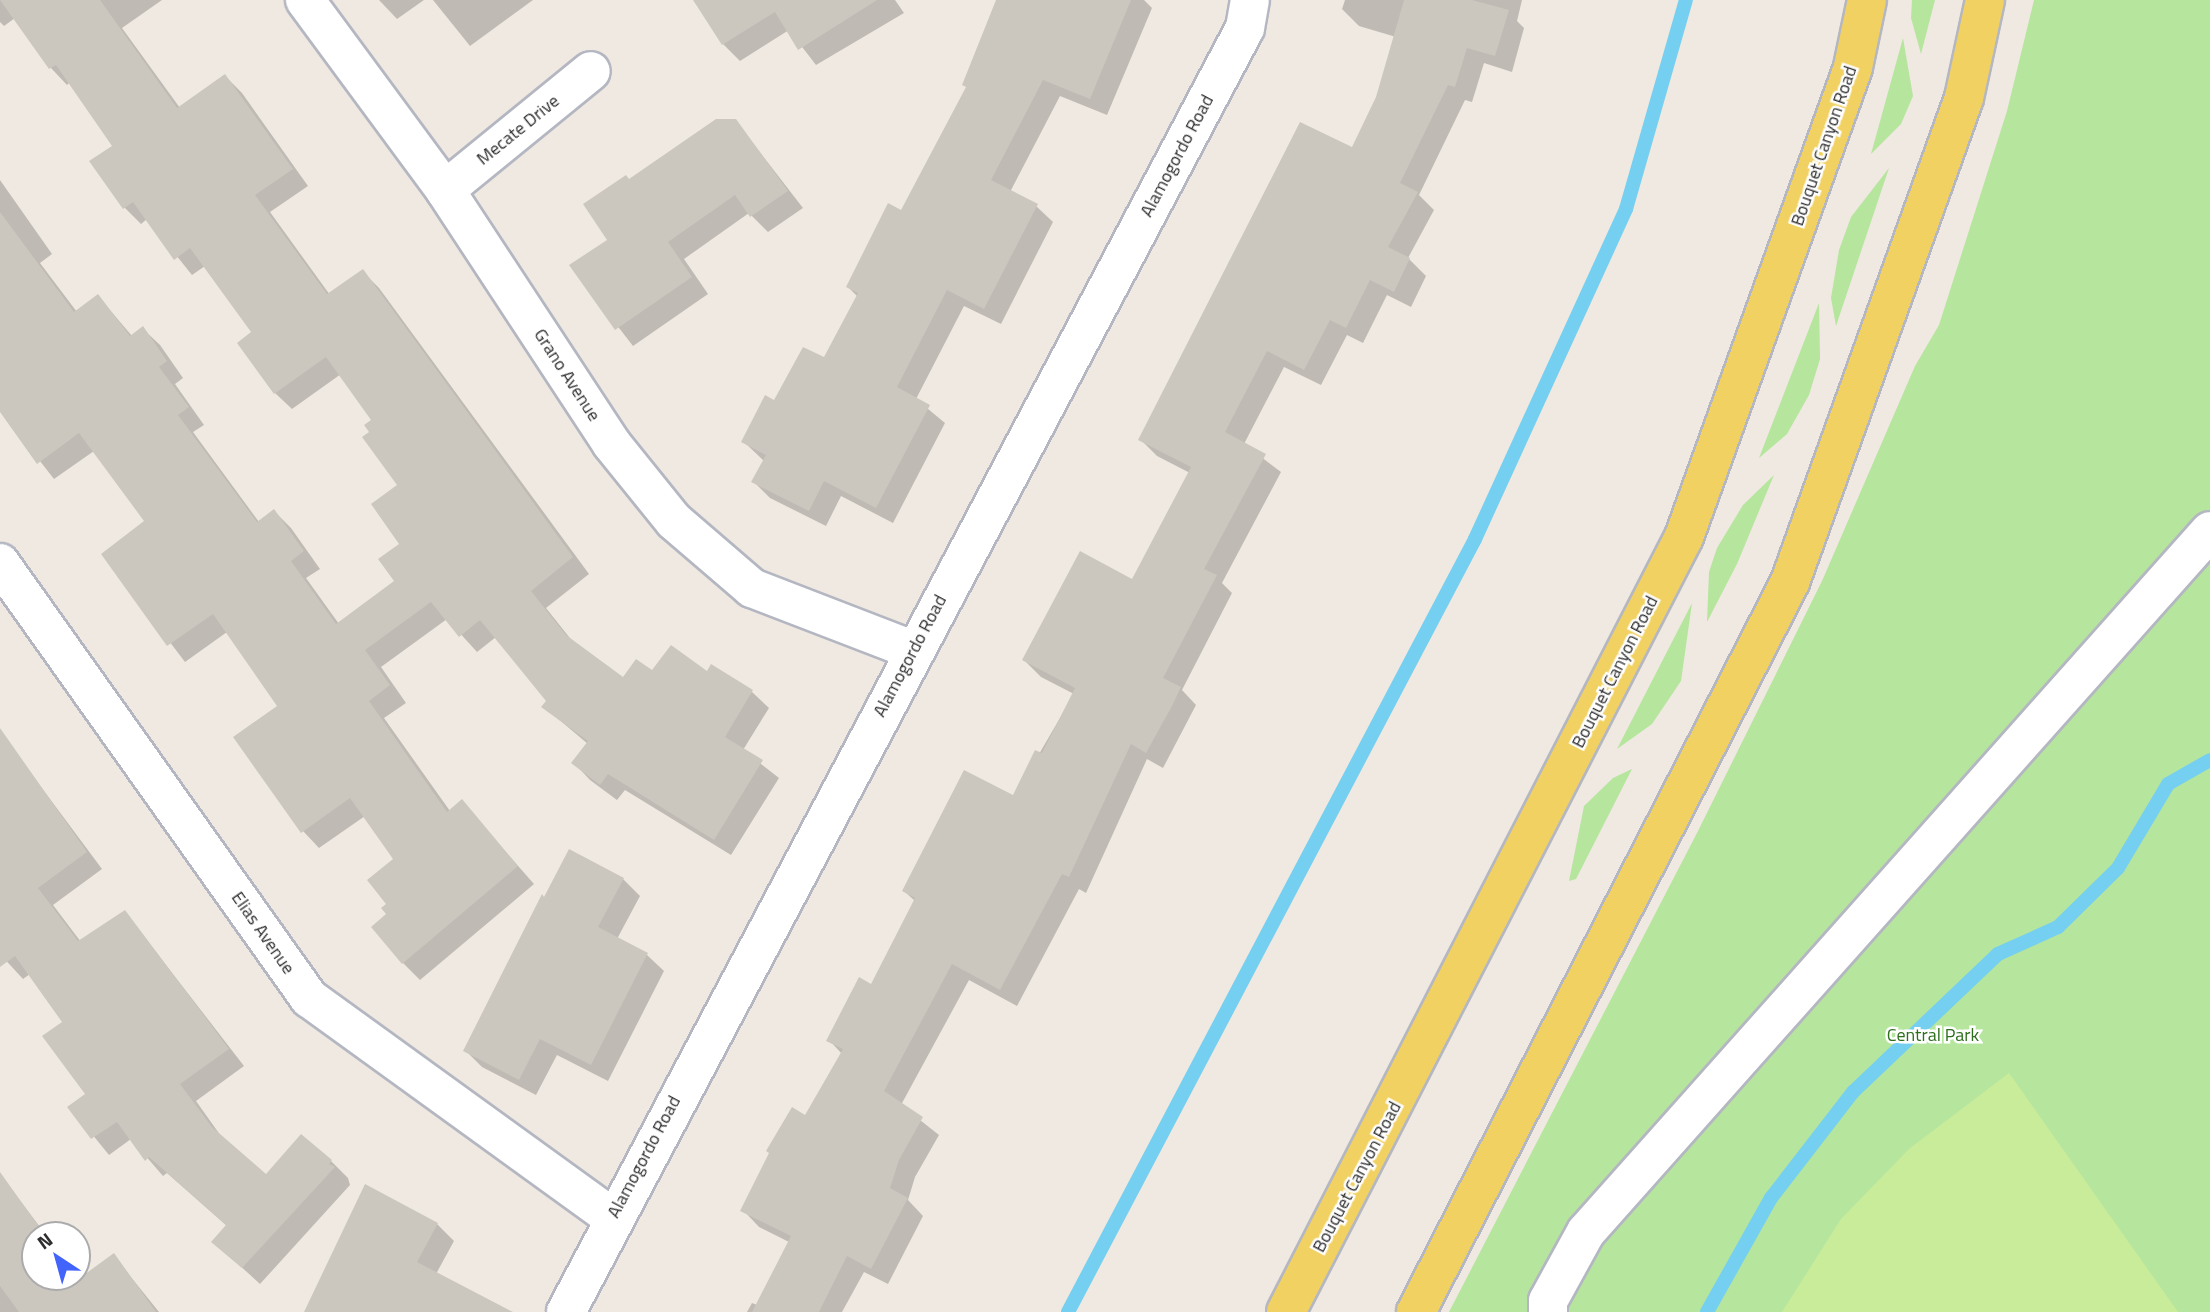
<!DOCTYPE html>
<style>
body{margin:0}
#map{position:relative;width:2210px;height:1312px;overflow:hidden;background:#efe9e1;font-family:"Titillium Web",sans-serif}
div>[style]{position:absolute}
.green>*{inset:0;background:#b6e59e}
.pitch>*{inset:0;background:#c9ec9a}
.shadow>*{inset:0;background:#0003}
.stream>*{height:14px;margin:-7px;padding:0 7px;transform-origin:7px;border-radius:7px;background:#75cff0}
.building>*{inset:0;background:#cbc7bf}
.roads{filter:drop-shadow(2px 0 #b4b7c1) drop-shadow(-2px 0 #b4b7c1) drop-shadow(0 2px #b4b7c1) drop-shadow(0 -2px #b4b7c1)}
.minor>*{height:38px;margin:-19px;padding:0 19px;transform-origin:19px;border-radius:19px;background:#fff}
.major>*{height:38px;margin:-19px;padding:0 19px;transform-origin:19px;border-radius:19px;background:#f2d163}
span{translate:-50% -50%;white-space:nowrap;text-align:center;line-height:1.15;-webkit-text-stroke:5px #fff;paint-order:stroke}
.street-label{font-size:18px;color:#2e2e2e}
.park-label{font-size:18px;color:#2c6e1b}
.north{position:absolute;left:21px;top:1221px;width:70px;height:70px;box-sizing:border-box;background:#fff;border:2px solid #ababab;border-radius:50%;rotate:324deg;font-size:19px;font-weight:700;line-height:28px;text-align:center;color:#2e2e2e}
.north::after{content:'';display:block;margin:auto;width:24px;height:32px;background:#4264fb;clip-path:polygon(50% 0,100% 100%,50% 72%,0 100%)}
</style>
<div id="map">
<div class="green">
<i style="clip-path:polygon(1912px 0,1935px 0,1921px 54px,1911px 18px)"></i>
<i style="clip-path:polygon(2034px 0,2210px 0,2210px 1312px,1449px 1312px,1698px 831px,1822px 581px,1915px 366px,1939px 325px,2007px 111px)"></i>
<i style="clip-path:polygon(1903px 38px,1913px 96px,1901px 124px,1871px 154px)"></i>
<i style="clip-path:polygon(1889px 168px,1836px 326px,1831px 298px,1839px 250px,1851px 217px)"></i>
<i style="clip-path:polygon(1819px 303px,1820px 359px,1809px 395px,1787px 434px,1759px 458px)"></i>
<i style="clip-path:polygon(1774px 475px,1737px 564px,1707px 622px,1709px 572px,1717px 548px,1743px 505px)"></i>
<i style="clip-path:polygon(1692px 603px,1681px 681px,1652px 724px,1617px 749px)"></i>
<i style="clip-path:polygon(1632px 769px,1576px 879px,1569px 881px,1584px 806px,1613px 778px)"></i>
</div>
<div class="pitch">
<i style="clip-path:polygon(2009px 1073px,2178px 1312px,1782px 1312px,1841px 1219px,1909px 1149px)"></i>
</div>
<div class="shadow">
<i style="clip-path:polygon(0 0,162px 0,122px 28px,180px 108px,225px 76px,242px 93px,308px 186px,270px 212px,330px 295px,362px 271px,379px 288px,589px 574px,546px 608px,573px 642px,623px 679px,652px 673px,708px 674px,712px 667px,752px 692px,769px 708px,743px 750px,779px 778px,731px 855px,625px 790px,617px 800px,590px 780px,574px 763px,588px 744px,544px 707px,548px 701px,496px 637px,477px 652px,447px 619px,381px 667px,406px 703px,384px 718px,450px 811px,462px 802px,534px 884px,420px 980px,403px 963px,373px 927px,388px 914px,395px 859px,365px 816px,319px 848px,303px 831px,279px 707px,227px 632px,185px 662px,103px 554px,146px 522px,94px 451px,54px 479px,0 410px,0 180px,52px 254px,40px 263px,77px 312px,98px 296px,132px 336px,143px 329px,160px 345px,183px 378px,175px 384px,204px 425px,193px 432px,259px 522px,274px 511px,291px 528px,320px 569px,306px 578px,339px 624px,397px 582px,402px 544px,400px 485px,371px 432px,373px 420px,341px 374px,292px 409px,275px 393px,254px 333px,205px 266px,192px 275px,147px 219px,141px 224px,124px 207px,115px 146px,70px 82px,67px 85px,51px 68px,15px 18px,4px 26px,0 22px)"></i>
<i style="clip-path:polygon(379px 0,424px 0,397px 19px)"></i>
<i style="clip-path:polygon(433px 0,533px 0,470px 46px)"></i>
<i style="clip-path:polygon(695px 0,895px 0,904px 13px,816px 65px,789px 30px,740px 61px,723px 44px)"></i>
<i style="clip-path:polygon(998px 0,1144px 0,1152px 8px,1107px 115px,1060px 96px,1010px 192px,1036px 206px,1053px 222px,1001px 324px,964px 306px,916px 399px,945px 423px,893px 523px,841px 496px,826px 526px,770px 498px,753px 481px,764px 461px,743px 441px,775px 402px,825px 360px,858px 297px,848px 287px,901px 212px,967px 88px)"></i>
<i style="clip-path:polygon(1345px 0,1522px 0,1517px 21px,1524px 28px,1512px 72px,1484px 63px,1472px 102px,1465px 100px,1419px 195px,1434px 210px,1408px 258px,1426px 276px,1411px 307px,1387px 295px,1363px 343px,1347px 335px,1321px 385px,1284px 367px,1244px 444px,1281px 472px,1222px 583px,1232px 593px,1182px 690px,1196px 705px,1163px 768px,1147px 759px,1086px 893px,1079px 889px,1017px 1006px,969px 980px,901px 1105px,939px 1135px,915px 1177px,908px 1200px,923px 1216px,888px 1284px,864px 1272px,842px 1312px,747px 1312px,752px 1303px,757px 1305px,789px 1242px,759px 1227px,743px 1210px,806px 1117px,842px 1054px,829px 1040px,872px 986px,915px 901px,904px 891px,1014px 797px,1074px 694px,1041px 677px,1024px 660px,1133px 581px,1190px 473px,1157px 456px,1140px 439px,1353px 149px,1378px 98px,1396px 37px,1359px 26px,1342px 9px)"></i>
<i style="clip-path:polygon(735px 120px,803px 208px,768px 232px,749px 213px,684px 259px,708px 294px,633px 346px,571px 266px,610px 240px,630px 181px)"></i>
<i style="clip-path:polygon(18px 756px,102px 869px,53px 905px,81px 942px,125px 912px,244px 1066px,196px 1101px,223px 1139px,267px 1176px,331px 1161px,348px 1178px,350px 1185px,260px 1284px,214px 1242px,227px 1226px,167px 1173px,163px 1176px,131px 1139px,109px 1155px,70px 1107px,87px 1094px,64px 1022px,30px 974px,23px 979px,0 954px,0 769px)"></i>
<i style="clip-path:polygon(623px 879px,640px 896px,617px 939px,647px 955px,664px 971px,608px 1081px,557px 1055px,536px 1095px,482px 1067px,465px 1050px,545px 900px)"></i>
<i style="clip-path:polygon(0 1174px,46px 1235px,35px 1235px,35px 1277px,78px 1279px,114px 1256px,159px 1312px,0 1312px)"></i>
<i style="clip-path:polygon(437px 1224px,454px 1241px,436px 1274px,487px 1312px,306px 1312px)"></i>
</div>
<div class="stream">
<i style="left:1068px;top:1312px;width:874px;rotate:-62.23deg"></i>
<i style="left:1475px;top:539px;width:363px;rotate:-65.4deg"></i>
<i style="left:1626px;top:209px;width:217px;rotate:-74deg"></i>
<i style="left:1707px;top:1312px;width:131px;rotate:-60.7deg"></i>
<i style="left:1771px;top:1198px;width:134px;rotate:-52.3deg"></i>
<i style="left:1853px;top:1092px;width:200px;rotate:-43.6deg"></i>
<i style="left:1998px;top:954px;width:66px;rotate:-24.2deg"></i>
<i style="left:2058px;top:927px;width:84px;rotate:-44.5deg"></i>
<i style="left:2118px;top:868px;width:98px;rotate:-59.2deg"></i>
<i style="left:2168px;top:784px;width:48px;rotate:-29.7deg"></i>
</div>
<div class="building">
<i style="clip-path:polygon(0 0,100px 0,177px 108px,225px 74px,293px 169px,255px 195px,327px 294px,363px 269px,573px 557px,531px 591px,566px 635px,623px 677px,636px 659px,652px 670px,671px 645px,707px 671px,711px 664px,753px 690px,725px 737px,763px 760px,714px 840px,608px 774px,600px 785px,571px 763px,588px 741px,541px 707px,546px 701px,480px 620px,459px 637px,431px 602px,365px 650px,390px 685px,369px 701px,447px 812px,462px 799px,518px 866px,402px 964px,371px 927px,386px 914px,381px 908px,386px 904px,367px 880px,393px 859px,350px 798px,301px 833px,233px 737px,277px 706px,213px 614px,167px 646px,101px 554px,144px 521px,79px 433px,37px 464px,0 412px,0 212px,74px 312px,98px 294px,130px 336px,143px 326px,167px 361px,159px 367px,189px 407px,178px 415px,257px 522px,274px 509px,304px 551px,291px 561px,336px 624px,394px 581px,378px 559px,399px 544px,371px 504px,397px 485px,362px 437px,369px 432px,364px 425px,371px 420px,326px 357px,274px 394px,237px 343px,251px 332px,190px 248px,174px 260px,133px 202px,123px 209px,89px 161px,112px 146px,56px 65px,49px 69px)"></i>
<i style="clip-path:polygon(693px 0,877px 0,798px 50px,775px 12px,722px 45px)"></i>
<i style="clip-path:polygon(996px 0,1131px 0,1090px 99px,1043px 80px,991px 180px,1038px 204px,984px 309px,947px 290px,897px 387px,930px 405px,876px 508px,824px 481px,809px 511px,751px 482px,766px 455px,741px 442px,765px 395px,774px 400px,803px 347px,824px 357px,858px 293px,846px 287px,888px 203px,901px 210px,966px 87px,962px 85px)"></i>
<i style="clip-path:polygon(1404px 0,1472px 0,1509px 10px,1495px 56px,1467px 48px,1455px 87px,1448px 85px,1400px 183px,1418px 192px,1388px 247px,1410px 258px,1394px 292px,1370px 280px,1346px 328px,1330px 320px,1304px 370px,1267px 351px,1225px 432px,1266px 454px,1204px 569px,1217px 575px,1163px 678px,1181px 687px,1172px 706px,1146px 753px,1131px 744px,1069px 877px,1062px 874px,1000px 990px,952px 964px,884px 1091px,923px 1117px,899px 1160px,890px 1188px,908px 1198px,871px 1269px,847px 1256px,819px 1312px,752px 1312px,791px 1236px,740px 1211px,769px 1153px,766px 1151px,792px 1107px,805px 1115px,843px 1049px,826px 1041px,859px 977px,871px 984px,915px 898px,902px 891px,964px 770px,1013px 795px,1035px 750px,1042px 753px,1075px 688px,1022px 660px,1080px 551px,1132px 579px,1191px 467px,1138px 440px,1300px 122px,1352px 147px,1376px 97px)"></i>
<i style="clip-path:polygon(716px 119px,736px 119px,788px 191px,750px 217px,735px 195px,668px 242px,692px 277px,615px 330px,569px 265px,607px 240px,583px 204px,626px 175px,629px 179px)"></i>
<i style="clip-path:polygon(0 728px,87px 852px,38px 888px,78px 941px,125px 910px,229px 1049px,180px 1084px,212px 1127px,266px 1174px,301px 1134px,332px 1160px,329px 1164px,335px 1167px,242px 1268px,211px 1242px,226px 1225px,149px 1157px,145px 1161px,117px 1122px,91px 1139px,67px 1107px,85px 1094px,42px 1036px,62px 1022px,15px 956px,0 967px)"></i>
<i style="clip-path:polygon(569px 849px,624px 878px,598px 927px,648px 953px,591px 1065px,540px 1039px,519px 1080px,463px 1051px,542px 894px,544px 897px)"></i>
<i style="clip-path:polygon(0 1172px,45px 1235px,35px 1235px,35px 1277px,77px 1280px,114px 1253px,156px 1312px,19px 1312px,0 1286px)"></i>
<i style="clip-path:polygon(365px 1184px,438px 1223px,417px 1262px,513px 1312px,304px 1312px)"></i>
</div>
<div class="roads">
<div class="minor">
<i style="left:305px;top:0;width:236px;rotate:53.6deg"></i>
<i style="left:445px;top:190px;width:303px;rotate:56.7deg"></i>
<i style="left:611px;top:443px;width:100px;rotate:51.1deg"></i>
<i style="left:674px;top:521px;width:103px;rotate:40.7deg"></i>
<i style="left:752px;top:588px;width:173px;rotate:21.1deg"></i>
<i style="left:445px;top:190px;width:188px;rotate:-39.2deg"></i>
<i style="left:0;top:563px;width:534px;rotate:54.61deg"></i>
<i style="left:309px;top:998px;width:374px;rotate:35.9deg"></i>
<i style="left:566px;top:1312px;width:1452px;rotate:-62.13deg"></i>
<i style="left:1245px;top:28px;width:28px;rotate:-80deg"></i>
<i style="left:1548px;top:1312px;width:11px;rotate:-90deg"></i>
<i style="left:1548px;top:1301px;width:79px;rotate:-61.2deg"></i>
<i style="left:1586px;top:1232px;width:938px;rotate:-48.33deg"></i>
</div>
<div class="major">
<i style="left:1286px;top:1312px;width:871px;rotate:-62.82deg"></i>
<i style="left:1684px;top:537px;width:499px;rotate:-70.2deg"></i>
<i style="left:1853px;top:67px;width:68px;rotate:-78.2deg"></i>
<i style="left:1416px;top:1312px;width:820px;rotate:-62.87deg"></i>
<i style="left:1790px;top:582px;width:514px;rotate:-70.23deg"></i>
<i style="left:1964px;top:98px;width:100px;rotate:-77.9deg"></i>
</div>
</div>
<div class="street-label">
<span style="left:518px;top:130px;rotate:-39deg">Mecate Drive</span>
<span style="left:1824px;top:146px;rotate:-71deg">Bouquet Canyon Road</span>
<span style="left:1177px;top:156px;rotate:-62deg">Alamogordo Road</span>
<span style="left:567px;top:375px;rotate:57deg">Grano Avenue</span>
<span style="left:910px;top:656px;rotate:-62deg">Alamogordo Road</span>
<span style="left:1615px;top:672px;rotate:-63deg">Bouquet Canyon Road</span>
<span style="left:263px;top:933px;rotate:55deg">Elias Avenue</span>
<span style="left:644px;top:1157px;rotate:-62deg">Alamogordo Road</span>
<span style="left:1357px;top:1177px;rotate:-62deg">Bouquet Canyon Road</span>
</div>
<div class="park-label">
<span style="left:1933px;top:1035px">Central Park</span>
</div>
<div class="north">N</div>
</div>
